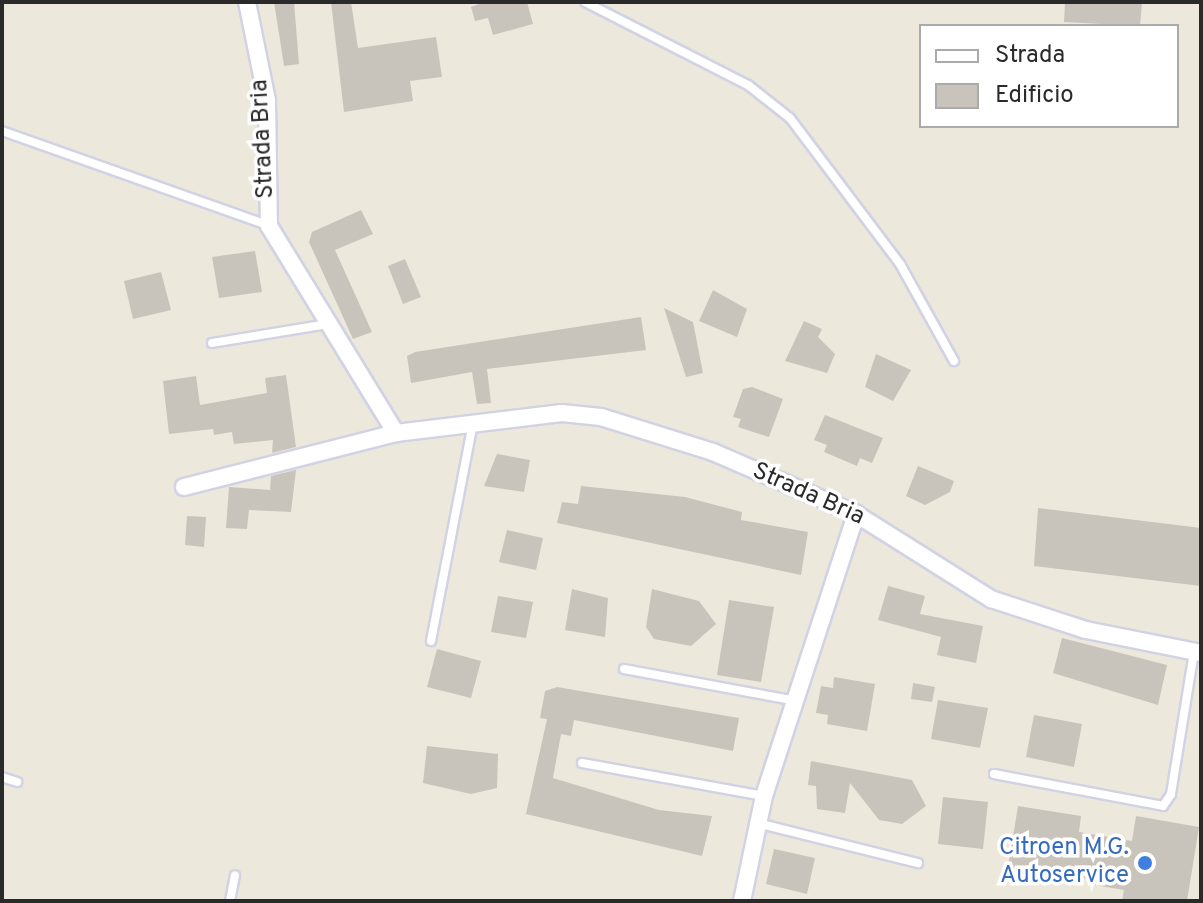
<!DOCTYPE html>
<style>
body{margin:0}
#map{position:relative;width:1203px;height:903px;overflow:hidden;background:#ede8dc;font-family:Overpass,sans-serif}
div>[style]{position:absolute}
.building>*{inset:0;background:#c9c4bb}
.roads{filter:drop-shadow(2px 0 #d1d2e4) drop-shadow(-2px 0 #d1d2e4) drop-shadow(0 2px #d1d2e4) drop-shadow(0 -2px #d1d2e4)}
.service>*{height:8px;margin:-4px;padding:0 4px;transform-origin:4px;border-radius:4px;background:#fff}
.minor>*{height:16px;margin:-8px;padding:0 8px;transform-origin:8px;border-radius:8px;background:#fff}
.dots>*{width:22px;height:22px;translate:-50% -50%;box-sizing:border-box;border:4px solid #fff;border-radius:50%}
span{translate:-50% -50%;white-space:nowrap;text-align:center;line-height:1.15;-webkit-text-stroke:7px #fff;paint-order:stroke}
.street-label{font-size:24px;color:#2a2a2a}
.shop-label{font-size:24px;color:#366cbe}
.right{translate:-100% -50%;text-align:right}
.frame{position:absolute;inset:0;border:4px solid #2a2a2a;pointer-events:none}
.legend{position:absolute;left:919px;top:24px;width:260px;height:104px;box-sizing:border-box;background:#fff;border:2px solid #aaa;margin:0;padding:10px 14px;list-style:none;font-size:24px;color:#2a2a2a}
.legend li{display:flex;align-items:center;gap:16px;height:40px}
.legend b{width:40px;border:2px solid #aaa}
</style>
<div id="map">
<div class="building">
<i style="clip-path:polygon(274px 2px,294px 2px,299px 64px,284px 66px)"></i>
<i style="clip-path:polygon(331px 2px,351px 2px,358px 48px,436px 37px,442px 77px,410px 81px,413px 101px,344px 112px)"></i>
<i style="clip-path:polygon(484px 2px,527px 2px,533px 24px,493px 35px,488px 18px,475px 21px,471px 7px)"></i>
<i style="clip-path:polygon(1065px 2px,1142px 3px,1140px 26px,1064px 22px)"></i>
<i style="clip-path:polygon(361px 210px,373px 234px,335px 250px,372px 332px,353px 339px,309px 242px,312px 232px)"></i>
<i style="clip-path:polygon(255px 251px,262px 292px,219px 298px,212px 257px)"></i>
<i style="clip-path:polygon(405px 259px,421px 297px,403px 304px,388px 266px)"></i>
<i style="clip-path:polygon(161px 272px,171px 310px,133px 319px,124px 281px)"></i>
<i style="clip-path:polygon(713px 290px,747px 309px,737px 337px,699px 321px)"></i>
<i style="clip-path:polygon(664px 308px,693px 322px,703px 373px,686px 377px)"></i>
<i style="clip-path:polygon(641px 317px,646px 350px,487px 369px,491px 403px,477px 404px,472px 372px,411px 383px,407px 356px,415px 352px)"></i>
<i style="clip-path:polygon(804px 321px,822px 329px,818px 337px,835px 354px,827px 373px,785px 361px)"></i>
<i style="clip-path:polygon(876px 354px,911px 370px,893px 401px,865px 387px)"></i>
<i style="clip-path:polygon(286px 375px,296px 447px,272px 453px,273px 440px,234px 444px,232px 432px,214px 435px,213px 429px,169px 434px,163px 381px,196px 376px,200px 405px,267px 393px,265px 378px)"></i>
<i style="clip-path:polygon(752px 387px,783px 399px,769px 437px,738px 427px,741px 419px,733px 417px,743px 389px)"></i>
<i style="clip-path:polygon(825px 415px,883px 438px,872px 463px,860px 458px,857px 466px,824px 452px,827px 445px,814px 440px)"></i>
<i style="clip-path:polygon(497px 454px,530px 460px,524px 492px,484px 486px)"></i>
<i style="clip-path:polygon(918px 466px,954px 481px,950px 492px,925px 505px,906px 496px)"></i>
<i style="clip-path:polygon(296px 470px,291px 512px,249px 510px,247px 529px,226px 528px,229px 487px,270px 490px,271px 476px)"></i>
<i style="clip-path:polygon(581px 486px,685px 497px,742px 512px,741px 520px,808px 532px,801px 575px,557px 523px,562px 502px,578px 504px)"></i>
<i style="clip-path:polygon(1038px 508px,1201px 528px,1201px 586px,1034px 566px)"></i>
<i style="clip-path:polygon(187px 516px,206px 517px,204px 547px,185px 545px)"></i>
<i style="clip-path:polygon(507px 530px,543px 538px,536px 570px,499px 562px)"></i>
<i style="clip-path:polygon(888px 586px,925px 596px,920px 614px,983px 626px,976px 663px,937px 655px,941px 637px,878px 620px)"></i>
<i style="clip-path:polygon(572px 589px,608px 598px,605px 637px,565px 630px)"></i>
<i style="clip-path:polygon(652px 589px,699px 601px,716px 624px,691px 646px,654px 639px,646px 627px)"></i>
<i style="clip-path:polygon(498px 596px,533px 602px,526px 638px,491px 632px)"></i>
<i style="clip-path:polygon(729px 600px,774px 607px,761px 682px,717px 675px)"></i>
<i style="clip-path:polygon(1062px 638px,1167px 665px,1158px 705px,1053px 673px)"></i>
<i style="clip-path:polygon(437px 649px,481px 661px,471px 698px,427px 687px)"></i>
<i style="clip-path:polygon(834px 677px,875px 684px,867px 731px,827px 724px,828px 715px,816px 713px,821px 686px,833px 688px)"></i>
<i style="clip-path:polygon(913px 683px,935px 687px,932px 702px,911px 699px)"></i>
<i style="clip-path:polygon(557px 687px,739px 718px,733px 751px,574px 720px,571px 736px,561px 734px,553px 778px,659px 810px,712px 816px,702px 856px,526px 814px,547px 719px,540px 718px,545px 691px)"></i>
<i style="clip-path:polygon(938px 700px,988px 708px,980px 748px,931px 739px)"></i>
<i style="clip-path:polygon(1034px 715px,1082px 724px,1074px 767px,1026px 757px)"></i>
<i style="clip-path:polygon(427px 746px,498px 754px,497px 788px,471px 794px,423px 783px)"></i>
<i style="clip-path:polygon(811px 761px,912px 780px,926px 806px,902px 824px,879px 820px,850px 783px,845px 813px,817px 809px,816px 786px,808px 785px)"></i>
<i style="clip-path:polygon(943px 797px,988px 802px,983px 849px,938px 844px)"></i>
<i style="clip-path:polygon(1018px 806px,1081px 816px,1079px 832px,1132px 841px,1136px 816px,1199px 827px,1187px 901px,1122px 901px,1124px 890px,1094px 885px,1095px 880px,1008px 867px)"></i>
<i style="clip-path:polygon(774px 849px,815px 858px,807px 894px,766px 884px)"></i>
</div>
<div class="roads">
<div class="service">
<i style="left:585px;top:2px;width:183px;rotate:27deg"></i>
<i style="left:748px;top:85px;width:53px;rotate:38.2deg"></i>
<i style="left:790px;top:118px;width:183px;rotate:53deg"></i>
<i style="left:900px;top:264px;width:111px;rotate:60.9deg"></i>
<i style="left:2px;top:131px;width:282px;rotate:19.5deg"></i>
<i style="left:212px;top:343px;width:118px;rotate:-9.3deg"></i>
<i style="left:431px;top:641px;width:223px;rotate:-79.1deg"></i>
<i style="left:624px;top:669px;width:171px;rotate:10.5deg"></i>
<i style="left:582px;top:763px;width:185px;rotate:10.3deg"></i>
<i style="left:994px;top:774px;width:172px;rotate:10.7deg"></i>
<i style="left:1163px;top:806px;width:14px;rotate:-56deg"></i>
<i style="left:1171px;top:794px;width:144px;rotate:-80.8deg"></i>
<i style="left:2px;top:777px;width:16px;rotate:18deg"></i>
<i style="left:757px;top:823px;width:166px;rotate:14deg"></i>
<i style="left:230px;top:901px;width:26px;rotate:-79deg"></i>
</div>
<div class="minor">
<i style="left:247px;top:2px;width:100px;rotate:78.5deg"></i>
<i style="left:267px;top:100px;width:126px;rotate:89.1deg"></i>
<i style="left:269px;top:226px;width:243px;rotate:58.5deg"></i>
<i style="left:184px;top:487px;width:219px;rotate:-14.3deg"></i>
<i style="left:396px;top:433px;width:167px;rotate:-6.9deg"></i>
<i style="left:562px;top:413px;width:39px;rotate:6deg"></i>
<i style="left:601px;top:417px;width:117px;rotate:17.4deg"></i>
<i style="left:713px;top:452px;width:156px;rotate:23.4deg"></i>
<i style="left:856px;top:514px;width:160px;rotate:32.2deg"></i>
<i style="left:991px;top:599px;width:100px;rotate:18.1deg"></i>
<i style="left:1086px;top:630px;width:117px;rotate:11.3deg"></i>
<i style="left:742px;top:901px;width:107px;rotate:-78.2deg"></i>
<i style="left:764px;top:796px;width:297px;rotate:-71.9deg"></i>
</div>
</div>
<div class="dots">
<i style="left:1145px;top:863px;background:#3f7fe0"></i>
</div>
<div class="street-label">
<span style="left:264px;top:139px;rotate:-93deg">Strada Bria</span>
<span style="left:808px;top:495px;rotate:24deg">Strada Bria</span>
</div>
<div class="shop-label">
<span class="right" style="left:1129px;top:863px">Citroen M.G.<br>Autoservice</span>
</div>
<div class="frame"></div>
<ul class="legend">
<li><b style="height:10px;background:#fff"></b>Strada</li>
<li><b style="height:22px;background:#c9c4bb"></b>Edificio</li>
</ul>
</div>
